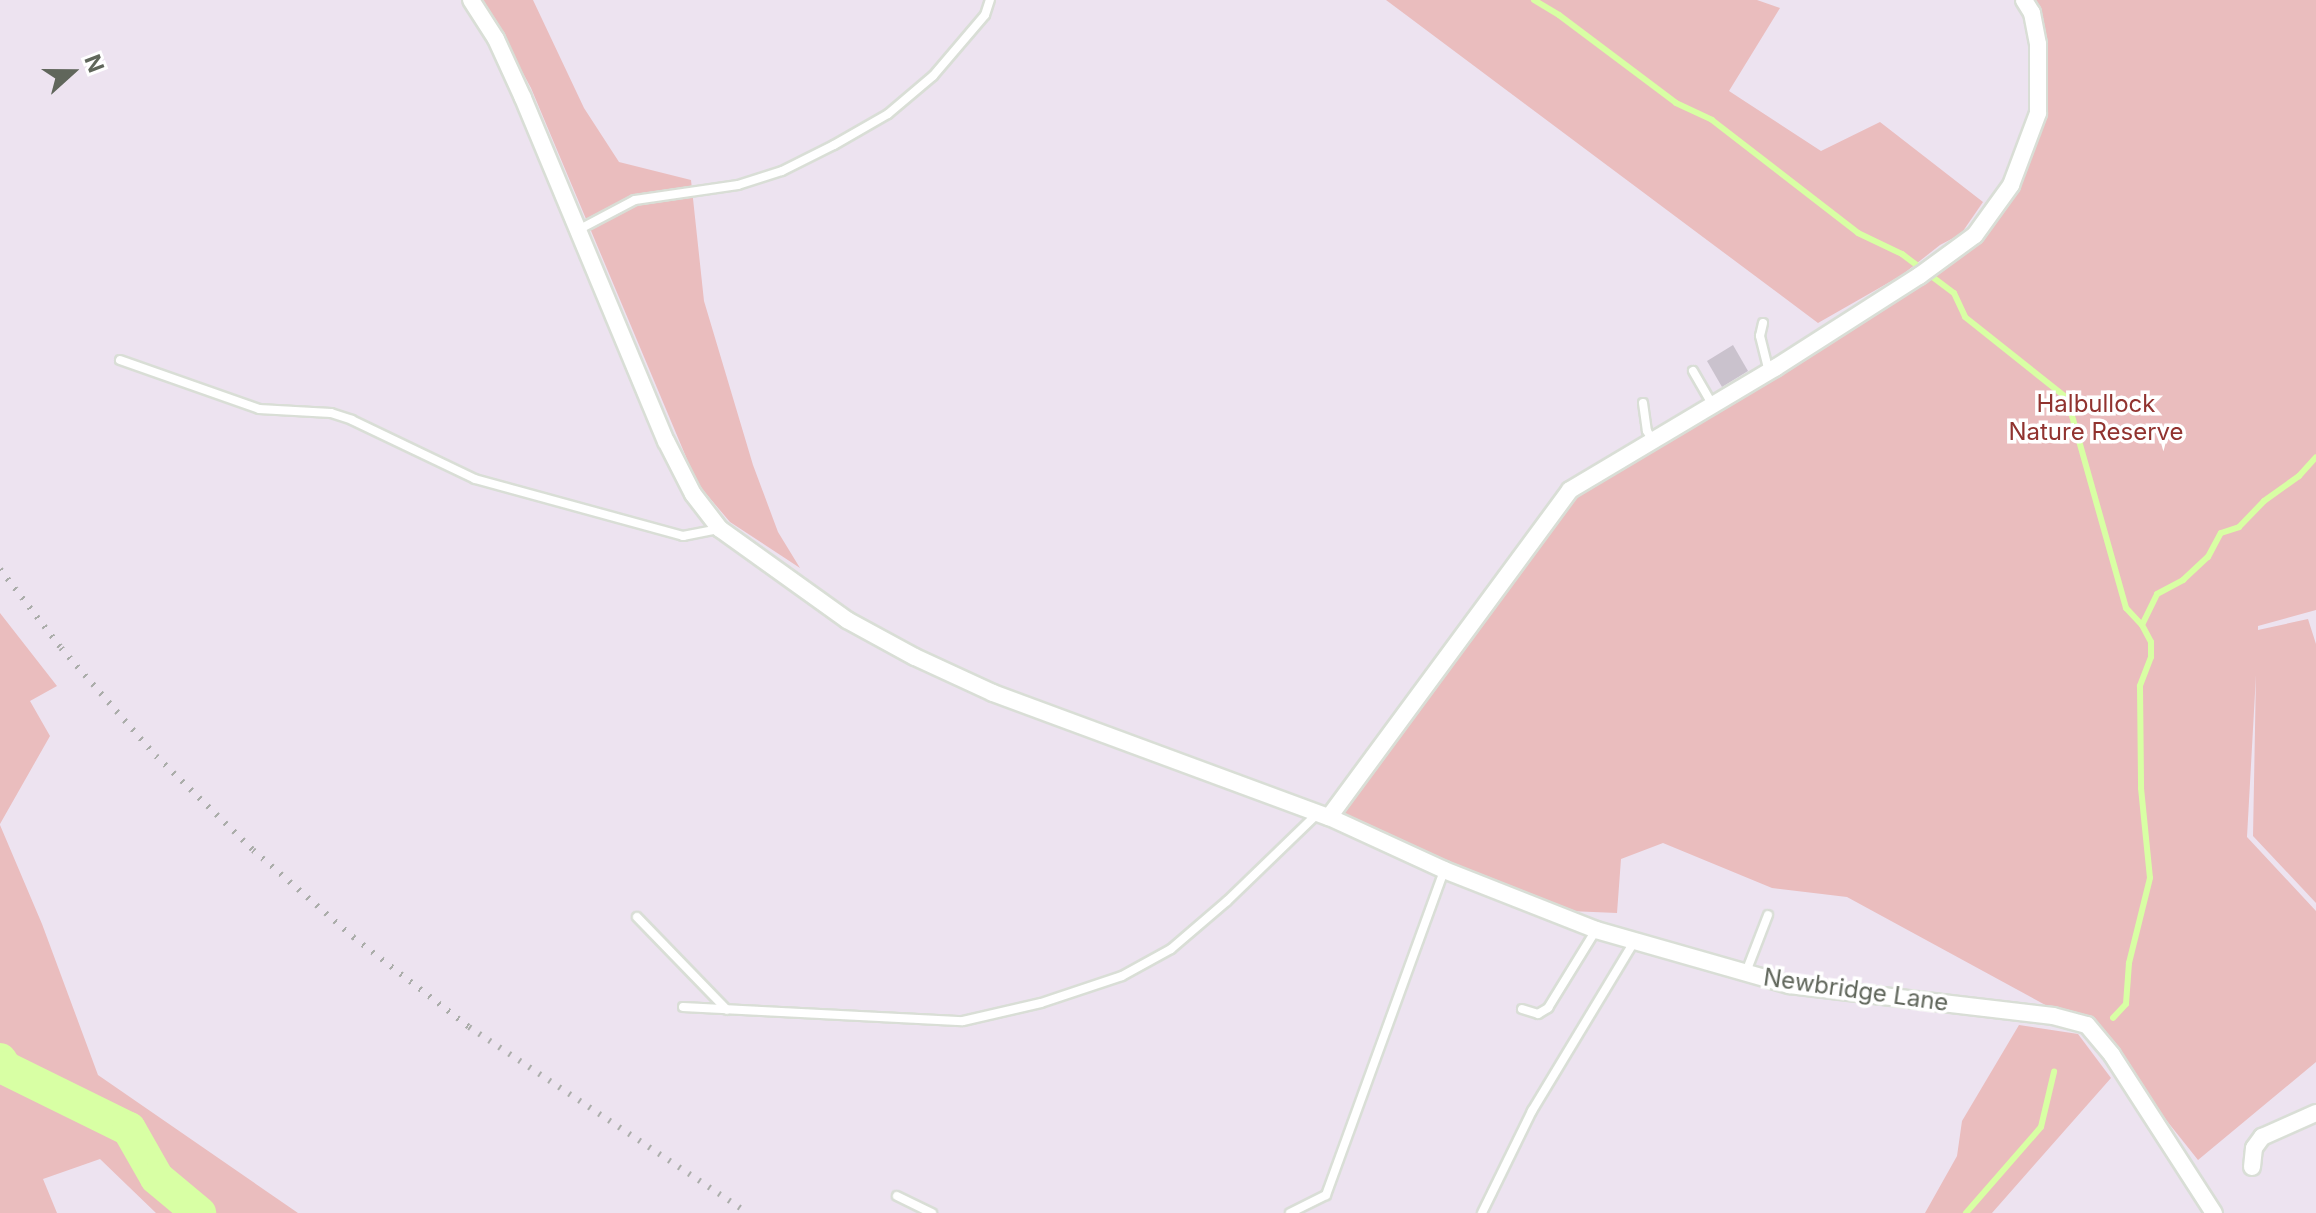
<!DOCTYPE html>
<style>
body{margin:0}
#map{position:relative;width:2316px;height:1213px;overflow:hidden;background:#ede3f0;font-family:Inter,sans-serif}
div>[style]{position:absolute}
.green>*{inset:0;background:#eabdbe}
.stream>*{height:6px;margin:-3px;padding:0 3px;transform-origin:3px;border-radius:3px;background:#d8ffa4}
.river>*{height:34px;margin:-17px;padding:0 17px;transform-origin:17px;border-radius:17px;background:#d8ffa4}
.building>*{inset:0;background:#cac2cd}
.roads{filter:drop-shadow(2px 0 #d9ded6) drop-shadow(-2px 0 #d9ded6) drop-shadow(0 2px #d9ded6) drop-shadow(0 -2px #d9ded6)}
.service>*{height:8px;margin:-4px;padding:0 4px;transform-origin:4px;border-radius:4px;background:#fff}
.minor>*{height:16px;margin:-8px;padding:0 8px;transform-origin:8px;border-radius:8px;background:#fff}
.rail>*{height:6px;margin-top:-3px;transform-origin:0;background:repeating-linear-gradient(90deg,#abadaa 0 2px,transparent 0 12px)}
span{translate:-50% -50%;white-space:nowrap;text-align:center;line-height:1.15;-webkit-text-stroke:7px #fff;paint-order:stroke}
.park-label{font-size:24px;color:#91332f}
.street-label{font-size:24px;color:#60665b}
.north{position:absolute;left:32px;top:32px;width:80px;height:80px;-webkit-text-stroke:6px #fff;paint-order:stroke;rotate:69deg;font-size:22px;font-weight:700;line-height:32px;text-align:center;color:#60665b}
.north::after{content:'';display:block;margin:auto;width:28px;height:36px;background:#60665b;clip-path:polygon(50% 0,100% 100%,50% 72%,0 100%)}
</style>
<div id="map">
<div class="green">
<i style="clip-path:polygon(483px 0,533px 0,584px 108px,619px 162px,691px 180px,704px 301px,753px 465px,778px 532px,800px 568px,730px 522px,697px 483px,531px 88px)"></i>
<i style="clip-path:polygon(1386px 0,1757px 0,1780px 8px,1729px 91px,1821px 151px,1880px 122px,1983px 202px,1961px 234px,1940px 245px,1902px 275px,1818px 323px)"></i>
<i style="clip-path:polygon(2027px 0,2316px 0,2316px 610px,2258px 626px,2258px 630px,2308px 619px,2316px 644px,2316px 903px,2253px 836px,2256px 675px,2247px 837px,2316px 911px,2316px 1062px,2198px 1160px,2097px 1033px,1847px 897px,1772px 888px,1663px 843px,1621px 859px,1617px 913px,1546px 910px,1329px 817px,1570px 490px,1975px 235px,2021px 157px,2038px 113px)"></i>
<i style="clip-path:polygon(0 613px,57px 686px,30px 701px,50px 736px,0 824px)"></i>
<i style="clip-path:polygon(0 825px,42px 924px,98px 1075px,298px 1213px,156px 1213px,100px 1159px,43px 1179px,57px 1213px,0 1213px)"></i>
<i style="clip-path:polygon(2019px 1025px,2078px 1034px,2111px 1078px,1992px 1213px,1925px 1213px,1957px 1156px,1962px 1121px)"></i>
</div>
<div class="stream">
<i style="left:1534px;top:0;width:29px;rotate:31deg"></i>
<i style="left:1559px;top:15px;width:146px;rotate:36.9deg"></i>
<i style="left:1676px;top:103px;width:40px;rotate:25deg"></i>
<i style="left:1712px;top:120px;width:185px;rotate:37.7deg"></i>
<i style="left:1858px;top:233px;width:49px;rotate:25.5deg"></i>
<i style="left:1902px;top:254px;width:65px;rotate:36.9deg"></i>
<i style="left:1954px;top:293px;width:26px;rotate:65deg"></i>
<i style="left:1965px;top:317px;width:130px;rotate:38.5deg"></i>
<i style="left:2067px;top:398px;width:218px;rotate:74.3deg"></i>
<i style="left:2126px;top:608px;width:23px;rotate:47deg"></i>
<i style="left:2142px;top:625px;width:19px;rotate:62deg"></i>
<i style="left:2151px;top:642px;width:15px;rotate:90deg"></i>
<i style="left:2151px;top:657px;width:31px;rotate:111deg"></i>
<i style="left:2140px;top:686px;width:102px;rotate:89.4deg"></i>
<i style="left:2141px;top:788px;width:90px;rotate:84.3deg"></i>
<i style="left:2150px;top:878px;width:88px;rotate:103.9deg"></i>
<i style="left:2129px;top:963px;width:41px;rotate:94.2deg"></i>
<i style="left:2126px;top:1004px;width:19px;rotate:133deg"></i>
<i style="left:2142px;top:625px;width:34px;rotate:-64deg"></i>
<i style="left:2157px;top:594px;width:30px;rotate:-28deg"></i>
<i style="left:2183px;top:580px;width:34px;rotate:-43deg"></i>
<i style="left:2208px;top:557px;width:27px;rotate:-62deg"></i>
<i style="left:2221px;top:533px;width:19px;rotate:-18deg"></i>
<i style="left:2239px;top:527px;width:36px;rotate:-46deg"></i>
<i style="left:2264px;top:501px;width:43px;rotate:-35.5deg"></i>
<i style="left:2299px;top:476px;width:25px;rotate:-48deg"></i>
<i style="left:1966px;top:1213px;width:114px;rotate:-48.9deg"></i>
<i style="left:2041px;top:1127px;width:57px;rotate:-76.7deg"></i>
</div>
<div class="river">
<i style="left:0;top:1060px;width:9px;rotate:58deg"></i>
<i style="left:5px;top:1068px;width:138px;rotate:26.2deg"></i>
<i style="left:129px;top:1129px;width:56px;rotate:60.3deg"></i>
<i style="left:157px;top:1178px;width:55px;rotate:39.8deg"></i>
</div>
<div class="building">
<i style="clip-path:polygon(1733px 345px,1748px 371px,1722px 387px,1707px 361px)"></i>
</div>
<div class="roads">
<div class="service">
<i style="left:578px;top:230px;width:64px;rotate:-27.8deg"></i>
<i style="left:635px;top:200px;width:104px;rotate:-8.3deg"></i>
<i style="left:738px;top:185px;width:46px;rotate:-17.7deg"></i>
<i style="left:782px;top:171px;width:58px;rotate:-26.6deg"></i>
<i style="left:834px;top:145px;width:62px;rotate:-29.9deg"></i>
<i style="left:888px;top:114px;width:59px;rotate:-40.2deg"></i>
<i style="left:933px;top:76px;width:80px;rotate:-49.6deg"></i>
<i style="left:985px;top:15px;width:16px;rotate:-72deg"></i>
<i style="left:1763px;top:323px;width:13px;rotate:103deg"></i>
<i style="left:1760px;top:336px;width:37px;rotate:76deg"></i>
<i style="left:120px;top:360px;width:147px;rotate:19.4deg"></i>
<i style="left:259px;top:409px;width:72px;rotate:3.2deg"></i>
<i style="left:331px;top:413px;width:22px;rotate:18deg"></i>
<i style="left:352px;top:420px;width:136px;rotate:25.6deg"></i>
<i style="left:475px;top:479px;width:216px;rotate:15.3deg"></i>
<i style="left:683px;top:536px;width:37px;rotate:-11deg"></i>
<i style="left:1693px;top:371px;width:39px;rotate:60deg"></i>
<i style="left:1643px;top:403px;width:28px;rotate:82deg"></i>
<i style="left:1647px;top:431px;width:12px;rotate:59deg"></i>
<i style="left:637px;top:917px;width:129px;rotate:45.9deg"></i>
<i style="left:1746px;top:972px;width:61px;rotate:-68.9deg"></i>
<i style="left:683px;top:1007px;width:280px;rotate:2.9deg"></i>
<i style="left:963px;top:1021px;width:80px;rotate:-13deg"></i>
<i style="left:1041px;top:1003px;width:85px;rotate:-18.4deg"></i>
<i style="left:1122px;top:976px;width:56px;rotate:-28.9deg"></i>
<i style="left:1171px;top:949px;width:74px;rotate:-40.6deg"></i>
<i style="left:1227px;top:901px;width:127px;rotate:-44deg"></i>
<i style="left:1522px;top:1009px;width:17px;rotate:17deg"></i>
<i style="left:1538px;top:1014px;width:12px;rotate:-31deg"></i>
<i style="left:1548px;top:1008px;width:92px;rotate:-58.4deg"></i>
<i style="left:897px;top:1196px;width:39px;rotate:26deg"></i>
<i style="left:1290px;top:1213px;width:40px;rotate:-26.6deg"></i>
<i style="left:1326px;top:1195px;width:346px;rotate:-70deg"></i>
<i style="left:1482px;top:1213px;width:114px;rotate:-63.9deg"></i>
<i style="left:1532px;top:1111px;width:197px;rotate:-58.9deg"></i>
</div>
<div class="minor">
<i style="left:471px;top:0;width:46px;rotate:57.3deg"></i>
<i style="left:496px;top:39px;width:65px;rotate:65.4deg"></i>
<i style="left:523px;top:98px;width:372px;rotate:67.4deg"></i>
<i style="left:666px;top:441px;width:59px;rotate:63deg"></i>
<i style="left:693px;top:494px;width:44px;rotate:52.4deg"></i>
<i style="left:720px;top:529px;width:156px;rotate:35.6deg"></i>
<i style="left:847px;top:620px;width:77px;rotate:28.6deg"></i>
<i style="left:915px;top:657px;width:86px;rotate:24.8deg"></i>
<i style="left:993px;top:693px;width:358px;rotate:20.3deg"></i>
<i style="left:1329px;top:817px;width:127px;rotate:24.7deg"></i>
<i style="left:1444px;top:870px;width:163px;rotate:21.5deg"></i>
<i style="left:1596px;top:930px;width:201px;rotate:15.9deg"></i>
<i style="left:1789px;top:985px;width:266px;rotate:6.7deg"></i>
<i style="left:2053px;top:1016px;width:35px;rotate:15deg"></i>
<i style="left:2087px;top:1025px;width:39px;rotate:50deg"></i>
<i style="left:2112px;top:1055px;width:188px;rotate:57.2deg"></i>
<i style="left:1329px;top:817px;width:406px;rotate:-53.6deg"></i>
<i style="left:1570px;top:490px;width:239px;rotate:-30.8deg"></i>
<i style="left:1775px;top:368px;width:171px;rotate:-32.6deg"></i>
<i style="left:1919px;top:276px;width:69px;rotate:-36.2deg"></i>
<i style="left:1975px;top:235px;width:62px;rotate:-54.2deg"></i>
<i style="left:2011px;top:185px;width:77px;rotate:-69.4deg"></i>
<i style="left:2038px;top:113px;width:69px;rotate:-90deg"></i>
<i style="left:2038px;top:44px;width:32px;rotate:-101deg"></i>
<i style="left:2032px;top:13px;width:15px;rotate:-122deg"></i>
<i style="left:2252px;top:1167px;width:19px;rotate:-84deg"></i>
<i style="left:2254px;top:1148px;width:14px;rotate:-54deg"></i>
<i style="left:2262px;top:1137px;width:59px;rotate:-24deg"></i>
</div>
</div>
<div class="rail">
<i style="left:0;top:569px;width:100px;rotate:52.3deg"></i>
<i style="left:61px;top:648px;width:144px;rotate:48.7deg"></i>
<i style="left:156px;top:756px;width:135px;rotate:44.1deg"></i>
<i style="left:253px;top:850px;width:133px;rotate:41deg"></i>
<i style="left:353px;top:937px;width:147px;rotate:37.8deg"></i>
<i style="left:469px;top:1027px;width:335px;rotate:33.7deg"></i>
</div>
<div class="park-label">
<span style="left:2096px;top:418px">Halbullock<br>Nature Reserve</span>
</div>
<div class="street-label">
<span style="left:1856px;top:990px;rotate:8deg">Newbridge Lane</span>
</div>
<div class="north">N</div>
</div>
